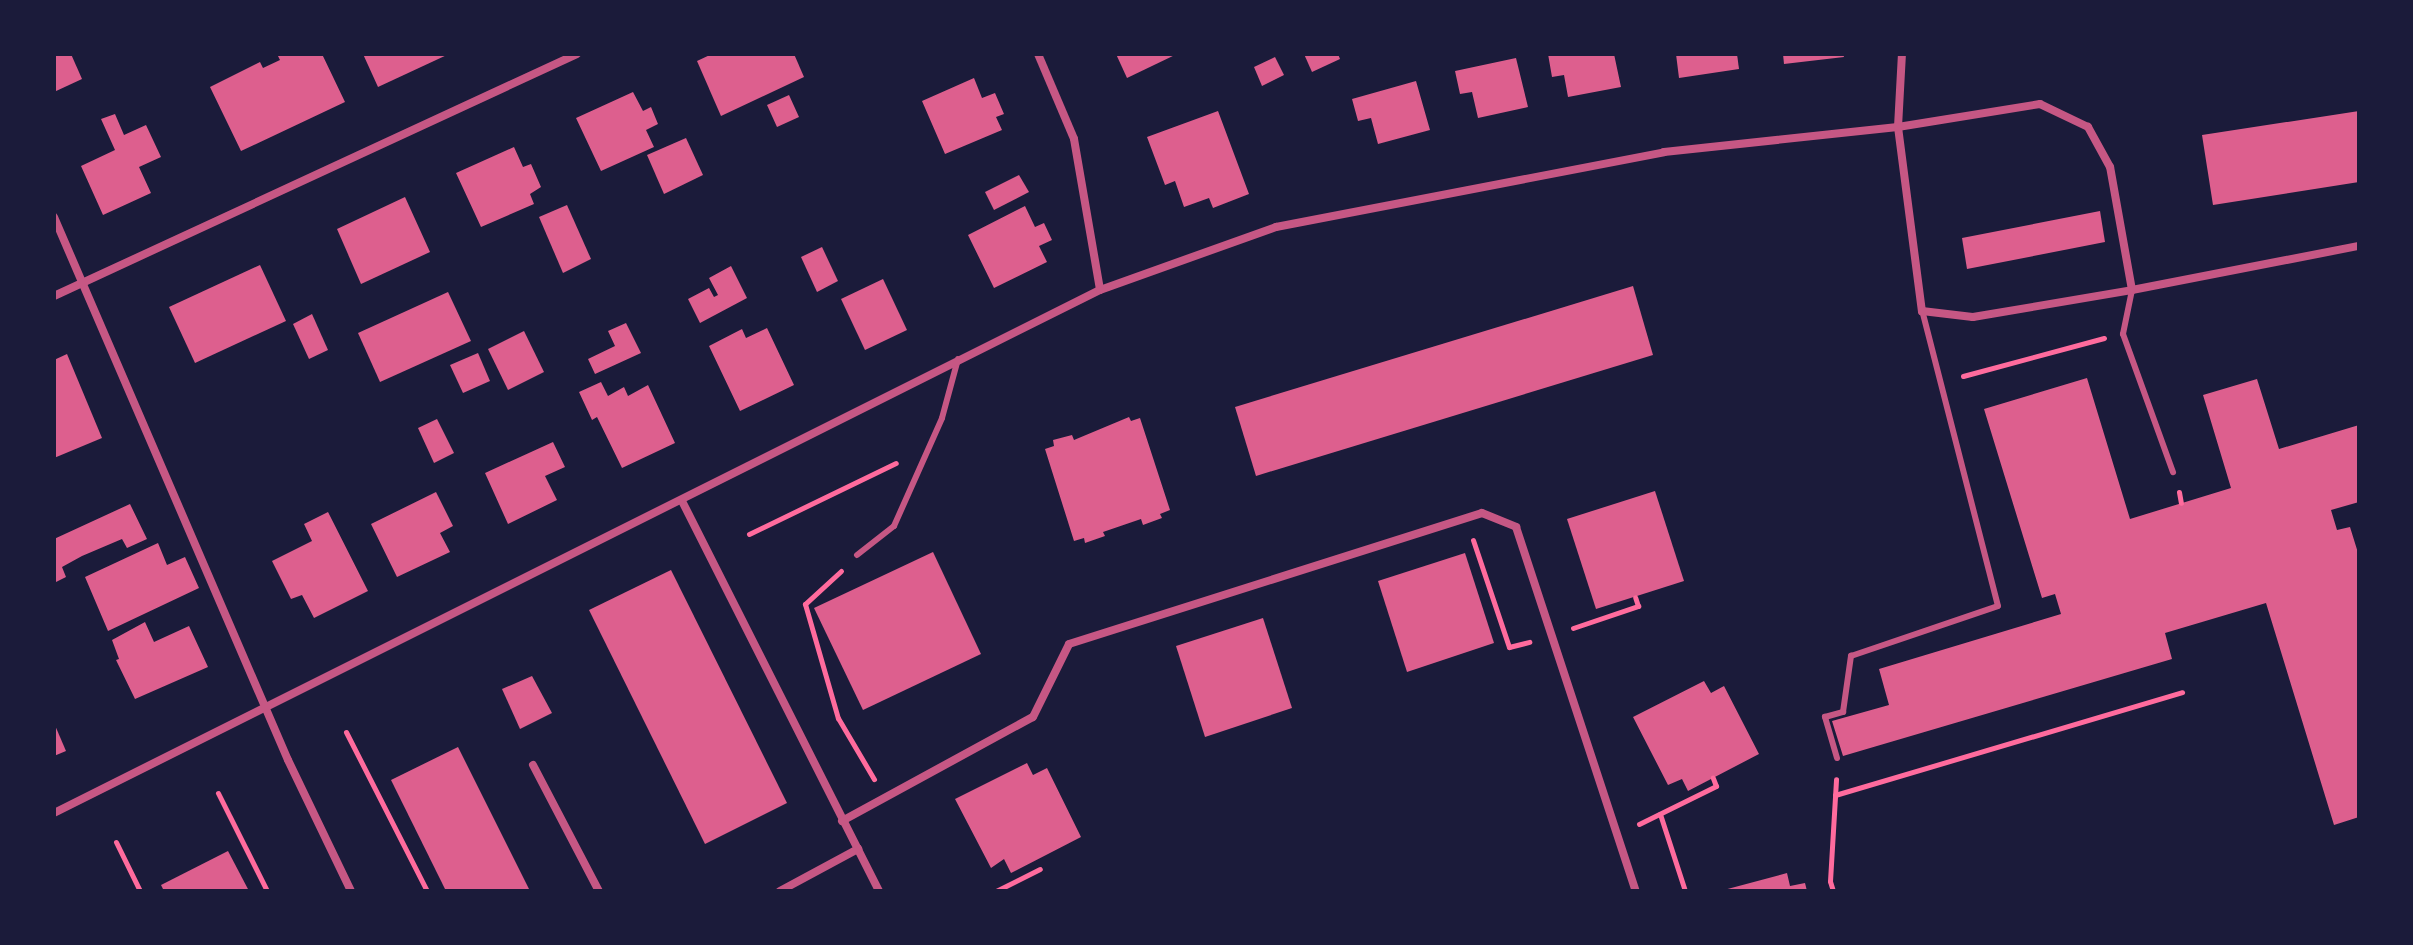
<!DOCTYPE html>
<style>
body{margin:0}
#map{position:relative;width:2413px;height:945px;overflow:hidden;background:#1b1b3a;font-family:Karla,sans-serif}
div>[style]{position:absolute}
.building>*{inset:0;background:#dd5f8e}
.path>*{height:5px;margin:-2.5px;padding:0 2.5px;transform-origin:2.5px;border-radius:2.5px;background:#ff6b9d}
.service>*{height:6px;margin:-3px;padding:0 3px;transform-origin:3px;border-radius:3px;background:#c65784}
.minor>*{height:8px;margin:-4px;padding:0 4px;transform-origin:4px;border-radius:4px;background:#c65784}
span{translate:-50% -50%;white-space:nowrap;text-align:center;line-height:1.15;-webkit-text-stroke:7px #1b1b3a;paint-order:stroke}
.frame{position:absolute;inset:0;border:56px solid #1b1b3a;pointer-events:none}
</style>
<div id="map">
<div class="building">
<i style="clip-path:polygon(54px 54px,71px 54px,82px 79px,54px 92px)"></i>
<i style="clip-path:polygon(277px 54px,322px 54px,345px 102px,241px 151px,210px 87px,260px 62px,263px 68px,280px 60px)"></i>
<i style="clip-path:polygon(363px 54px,449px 54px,378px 87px)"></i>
<i style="clip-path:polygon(712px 54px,794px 54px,804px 77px,721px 116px,697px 61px)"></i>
<i style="clip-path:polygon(1116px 54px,1177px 54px,1127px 78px)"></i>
<i style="clip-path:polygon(1304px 54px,1338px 54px,1340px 59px,1312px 72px)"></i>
<i style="clip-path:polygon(1548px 54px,1614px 54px,1621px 87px,1568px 97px,1564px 75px,1552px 77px)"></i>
<i style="clip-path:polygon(1676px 54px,1737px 54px,1739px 69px,1679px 78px)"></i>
<i style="clip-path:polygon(1783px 54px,1843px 54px,1844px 57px,1784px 64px)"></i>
<i style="clip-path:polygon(1275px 57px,1284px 75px,1262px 86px,1254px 67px)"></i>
<i style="clip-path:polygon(1516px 58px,1528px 107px,1478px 118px,1472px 92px,1460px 94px,1455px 71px)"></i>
<i style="clip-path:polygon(974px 78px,982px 98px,995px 93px,1004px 114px,996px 117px,1002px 130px,945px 154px,922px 101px)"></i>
<i style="clip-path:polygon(1416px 81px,1430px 130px,1378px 144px,1371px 118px,1358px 121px,1352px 99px)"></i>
<i style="clip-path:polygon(633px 92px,643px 111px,651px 107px,658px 124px,646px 130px,654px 147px,601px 171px,576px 118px)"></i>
<i style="clip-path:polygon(789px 95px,799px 117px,777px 127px,767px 105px)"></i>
<i style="clip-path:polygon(1218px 111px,1249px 194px,1213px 208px,1209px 198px,1184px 207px,1175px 181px,1165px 185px,1147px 137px)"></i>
<i style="clip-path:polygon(2359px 111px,2359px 182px,2213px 205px,2202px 135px)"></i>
<i style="clip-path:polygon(115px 114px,124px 135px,146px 125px,161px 157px,139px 167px,151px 193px,103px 215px,81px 166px,115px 150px,101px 119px)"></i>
<i style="clip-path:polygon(686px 138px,703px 175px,664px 194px,647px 155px)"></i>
<i style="clip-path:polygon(514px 147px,523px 167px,531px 164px,541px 187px,530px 194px,534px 204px,481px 227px,456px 173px)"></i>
<i style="clip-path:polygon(1019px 175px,1029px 192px,994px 210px,985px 192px)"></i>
<i style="clip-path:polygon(405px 197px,430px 252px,361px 284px,337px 229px)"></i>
<i style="clip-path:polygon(567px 205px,591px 259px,563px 273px,539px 217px)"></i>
<i style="clip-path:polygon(1025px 206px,1035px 227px,1044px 223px,1052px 240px,1039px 246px,1047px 262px,994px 288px,968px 235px)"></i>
<i style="clip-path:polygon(2100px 211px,2105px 242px,1967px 269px,1962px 238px)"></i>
<i style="clip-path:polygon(822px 247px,838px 281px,817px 292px,801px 257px)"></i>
<i style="clip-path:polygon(260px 265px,286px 321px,195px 363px,169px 307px)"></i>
<i style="clip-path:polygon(731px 266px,747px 298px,700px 323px,688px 299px,709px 288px,714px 297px,718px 295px,709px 278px)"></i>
<i style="clip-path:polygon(883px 279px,907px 330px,865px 350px,841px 299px)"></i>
<i style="clip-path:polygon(1633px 286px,1653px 355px,1256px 476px,1235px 407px)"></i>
<i style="clip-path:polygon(448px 292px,471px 341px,380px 382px,358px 333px)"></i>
<i style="clip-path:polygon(312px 314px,328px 350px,309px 359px,293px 324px)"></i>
<i style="clip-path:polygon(626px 323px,641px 353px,595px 374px,588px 359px,615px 346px,608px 331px)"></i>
<i style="clip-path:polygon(767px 328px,794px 385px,740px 411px,709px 346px,742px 329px,746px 338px)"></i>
<i style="clip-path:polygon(524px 331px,544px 372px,508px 390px,488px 349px)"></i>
<i style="clip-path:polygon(478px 353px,490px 381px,463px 393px,450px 365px)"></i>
<i style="clip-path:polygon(67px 354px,102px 438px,54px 458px,54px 360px)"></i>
<i style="clip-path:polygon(2087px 378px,2130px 519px,2231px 488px,2203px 395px,2257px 379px,2279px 449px,2359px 425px,2359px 502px,2331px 510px,2337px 530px,2350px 527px,2359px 556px,2359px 817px,2334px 825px,2266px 603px,2165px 633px,2172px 659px,1843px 756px,1832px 721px,1889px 705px,1879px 669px,2061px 614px,2055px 594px,2042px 598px,1984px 409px)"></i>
<i style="clip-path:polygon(601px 382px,608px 396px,624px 387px,628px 396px,648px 385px,675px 443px,622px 468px,597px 417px,592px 420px,579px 392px)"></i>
<i style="clip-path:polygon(1129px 417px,1131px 421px,1140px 418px,1170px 510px,1160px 514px,1162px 518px,1143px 525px,1141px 519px,1103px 532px,1105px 536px,1085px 543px,1084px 538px,1074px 541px,1045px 449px,1054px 446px,1053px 440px,1072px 435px,1074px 440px)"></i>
<i style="clip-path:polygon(437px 419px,454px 453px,434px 463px,418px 428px)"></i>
<i style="clip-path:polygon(553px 442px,565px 467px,545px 476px,557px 500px,508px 524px,485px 473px)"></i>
<i style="clip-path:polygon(1655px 491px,1684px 581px,1596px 609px,1567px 519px)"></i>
<i style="clip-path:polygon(436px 492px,453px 526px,440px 533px,450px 552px,397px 577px,371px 524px)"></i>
<i style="clip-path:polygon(130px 504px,147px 539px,127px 548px,122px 539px,82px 556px,62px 567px,66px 577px,54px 583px,54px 539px)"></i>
<i style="clip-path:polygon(328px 512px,368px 591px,314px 618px,302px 595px,291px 599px,272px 561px,312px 541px,304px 524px)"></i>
<i style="clip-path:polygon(158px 543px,167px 565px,185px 557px,199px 588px,108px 631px,85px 577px)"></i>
<i style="clip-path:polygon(933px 552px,981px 654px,863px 710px,814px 608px)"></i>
<i style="clip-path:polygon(1465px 553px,1494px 643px,1407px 672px,1378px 581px)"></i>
<i style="clip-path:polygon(671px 570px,787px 803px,705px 844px,589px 610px)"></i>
<i style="clip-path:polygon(1263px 618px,1292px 708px,1205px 737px,1176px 646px)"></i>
<i style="clip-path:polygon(145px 622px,154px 642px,189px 626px,208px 667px,135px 699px,116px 660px,119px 659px,112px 640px)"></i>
<i style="clip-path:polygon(532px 676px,552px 713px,520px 729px,502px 689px)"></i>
<i style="clip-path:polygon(1704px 681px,1711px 693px,1724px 686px,1759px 754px,1688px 791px,1682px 779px,1668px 785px,1633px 717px)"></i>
<i style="clip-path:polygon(54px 723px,66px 751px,54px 756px)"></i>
<i style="clip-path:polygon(458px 747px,530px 891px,446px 891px,391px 780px)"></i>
<i style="clip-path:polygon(1027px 763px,1033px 775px,1047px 768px,1081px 837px,1011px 873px,1004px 859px,991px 868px,955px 799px)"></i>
<i style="clip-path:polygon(228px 851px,249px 891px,164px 891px,161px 885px)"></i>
<i style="clip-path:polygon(1787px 873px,1790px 886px,1805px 883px,1807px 891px,1720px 891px)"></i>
</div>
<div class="path">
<i style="left:1963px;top:376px;width:146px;rotate:-15.1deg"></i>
<i style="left:2179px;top:492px;width:11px;rotate:80deg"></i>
<i style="left:749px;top:534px;width:163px;rotate:-25.8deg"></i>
<i style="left:1473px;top:540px;width:113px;rotate:71.4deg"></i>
<i style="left:1509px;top:647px;width:21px;rotate:-14deg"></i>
<i style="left:841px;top:571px;width:49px;rotate:137.5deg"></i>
<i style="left:805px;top:604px;width:119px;rotate:73.9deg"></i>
<i style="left:838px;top:718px;width:71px;rotate:59.5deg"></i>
<i style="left:1573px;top:628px;width:69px;rotate:-18.7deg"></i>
<i style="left:1638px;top:606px;width:9px;rotate:-108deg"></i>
<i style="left:346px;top:732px;width:178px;rotate:63deg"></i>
<i style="left:218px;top:793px;width:110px;rotate:63.4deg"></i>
<i style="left:1835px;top:795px;width:362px;rotate:-16.5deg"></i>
<i style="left:1660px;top:814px;width:81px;rotate:72deg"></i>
<i style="left:1639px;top:824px;width:86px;rotate:-26.3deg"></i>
<i style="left:1716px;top:786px;width:9px;rotate:-111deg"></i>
<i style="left:116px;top:842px;width:55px;rotate:63.9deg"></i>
<i style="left:996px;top:891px;width:49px;rotate:-26.6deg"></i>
<i style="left:1833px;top:891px;width:10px;rotate:-107deg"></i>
<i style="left:1830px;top:881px;width:102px;rotate:-86.6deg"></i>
</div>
<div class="service">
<i style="left:2132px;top:290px;width:45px;rotate:101.6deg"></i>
<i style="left:2123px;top:334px;width:147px;rotate:70.1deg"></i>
<i style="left:857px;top:555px;width:47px;rotate:-38.1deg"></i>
<i style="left:894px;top:526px;width:118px;rotate:-66deg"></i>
<i style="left:942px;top:418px;width:61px;rotate:-74.8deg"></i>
<i style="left:1837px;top:758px;width:43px;rotate:-106.3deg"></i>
<i style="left:1825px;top:717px;width:19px;rotate:-16deg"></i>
<i style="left:1843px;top:712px;width:57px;rotate:-81.9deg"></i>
<i style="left:1851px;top:656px;width:155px;rotate:-18.8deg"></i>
<i style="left:1998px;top:606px;width:305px;rotate:-104.4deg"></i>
</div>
<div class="minor">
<i style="left:1038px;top:54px;width:92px;rotate:67deg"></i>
<i style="left:1074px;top:139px;width:153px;rotate:80.2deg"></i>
<i style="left:54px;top:217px;width:591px;rotate:66.69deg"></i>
<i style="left:288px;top:760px;width:145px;rotate:64.3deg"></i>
<i style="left:2132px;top:290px;width:125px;rotate:-100.1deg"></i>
<i style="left:2110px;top:167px;width:46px;rotate:-118.8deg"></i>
<i style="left:2088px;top:127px;width:53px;rotate:-154.4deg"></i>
<i style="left:2040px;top:104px;width:144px;rotate:170.8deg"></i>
<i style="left:1898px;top:127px;width:186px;rotate:82.6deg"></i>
<i style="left:1922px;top:311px;width:51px;rotate:6.7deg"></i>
<i style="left:1973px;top:317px;width:161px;rotate:-9.6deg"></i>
<i style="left:2132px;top:290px;width:231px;rotate:-11deg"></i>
<i style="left:54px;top:296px;width:576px;rotate:-24.83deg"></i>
<i style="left:682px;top:501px;width:437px;rotate:63.2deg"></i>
<i style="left:533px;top:765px;width:142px;rotate:62.4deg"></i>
<i style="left:54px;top:813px;width:1169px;rotate:-26.57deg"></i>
<i style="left:1100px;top:290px;width:187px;rotate:-19.7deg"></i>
<i style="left:1276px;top:227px;width:395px;rotate:-10.9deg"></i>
<i style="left:1664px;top:152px;width:235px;rotate:-6.1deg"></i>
<i style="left:1898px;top:127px;width:73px;rotate:-86.9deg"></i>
<i style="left:842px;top:821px;width:217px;rotate:-28.6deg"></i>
<i style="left:1033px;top:717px;width:81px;rotate:-63.7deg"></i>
<i style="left:1069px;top:644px;width:433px;rotate:-17.6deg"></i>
<i style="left:1482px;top:513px;width:37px;rotate:22deg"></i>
<i style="left:1516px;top:527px;width:383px;rotate:71.8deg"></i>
<i style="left:780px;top:891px;width:89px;rotate:-28.3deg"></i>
</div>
<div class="frame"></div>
</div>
